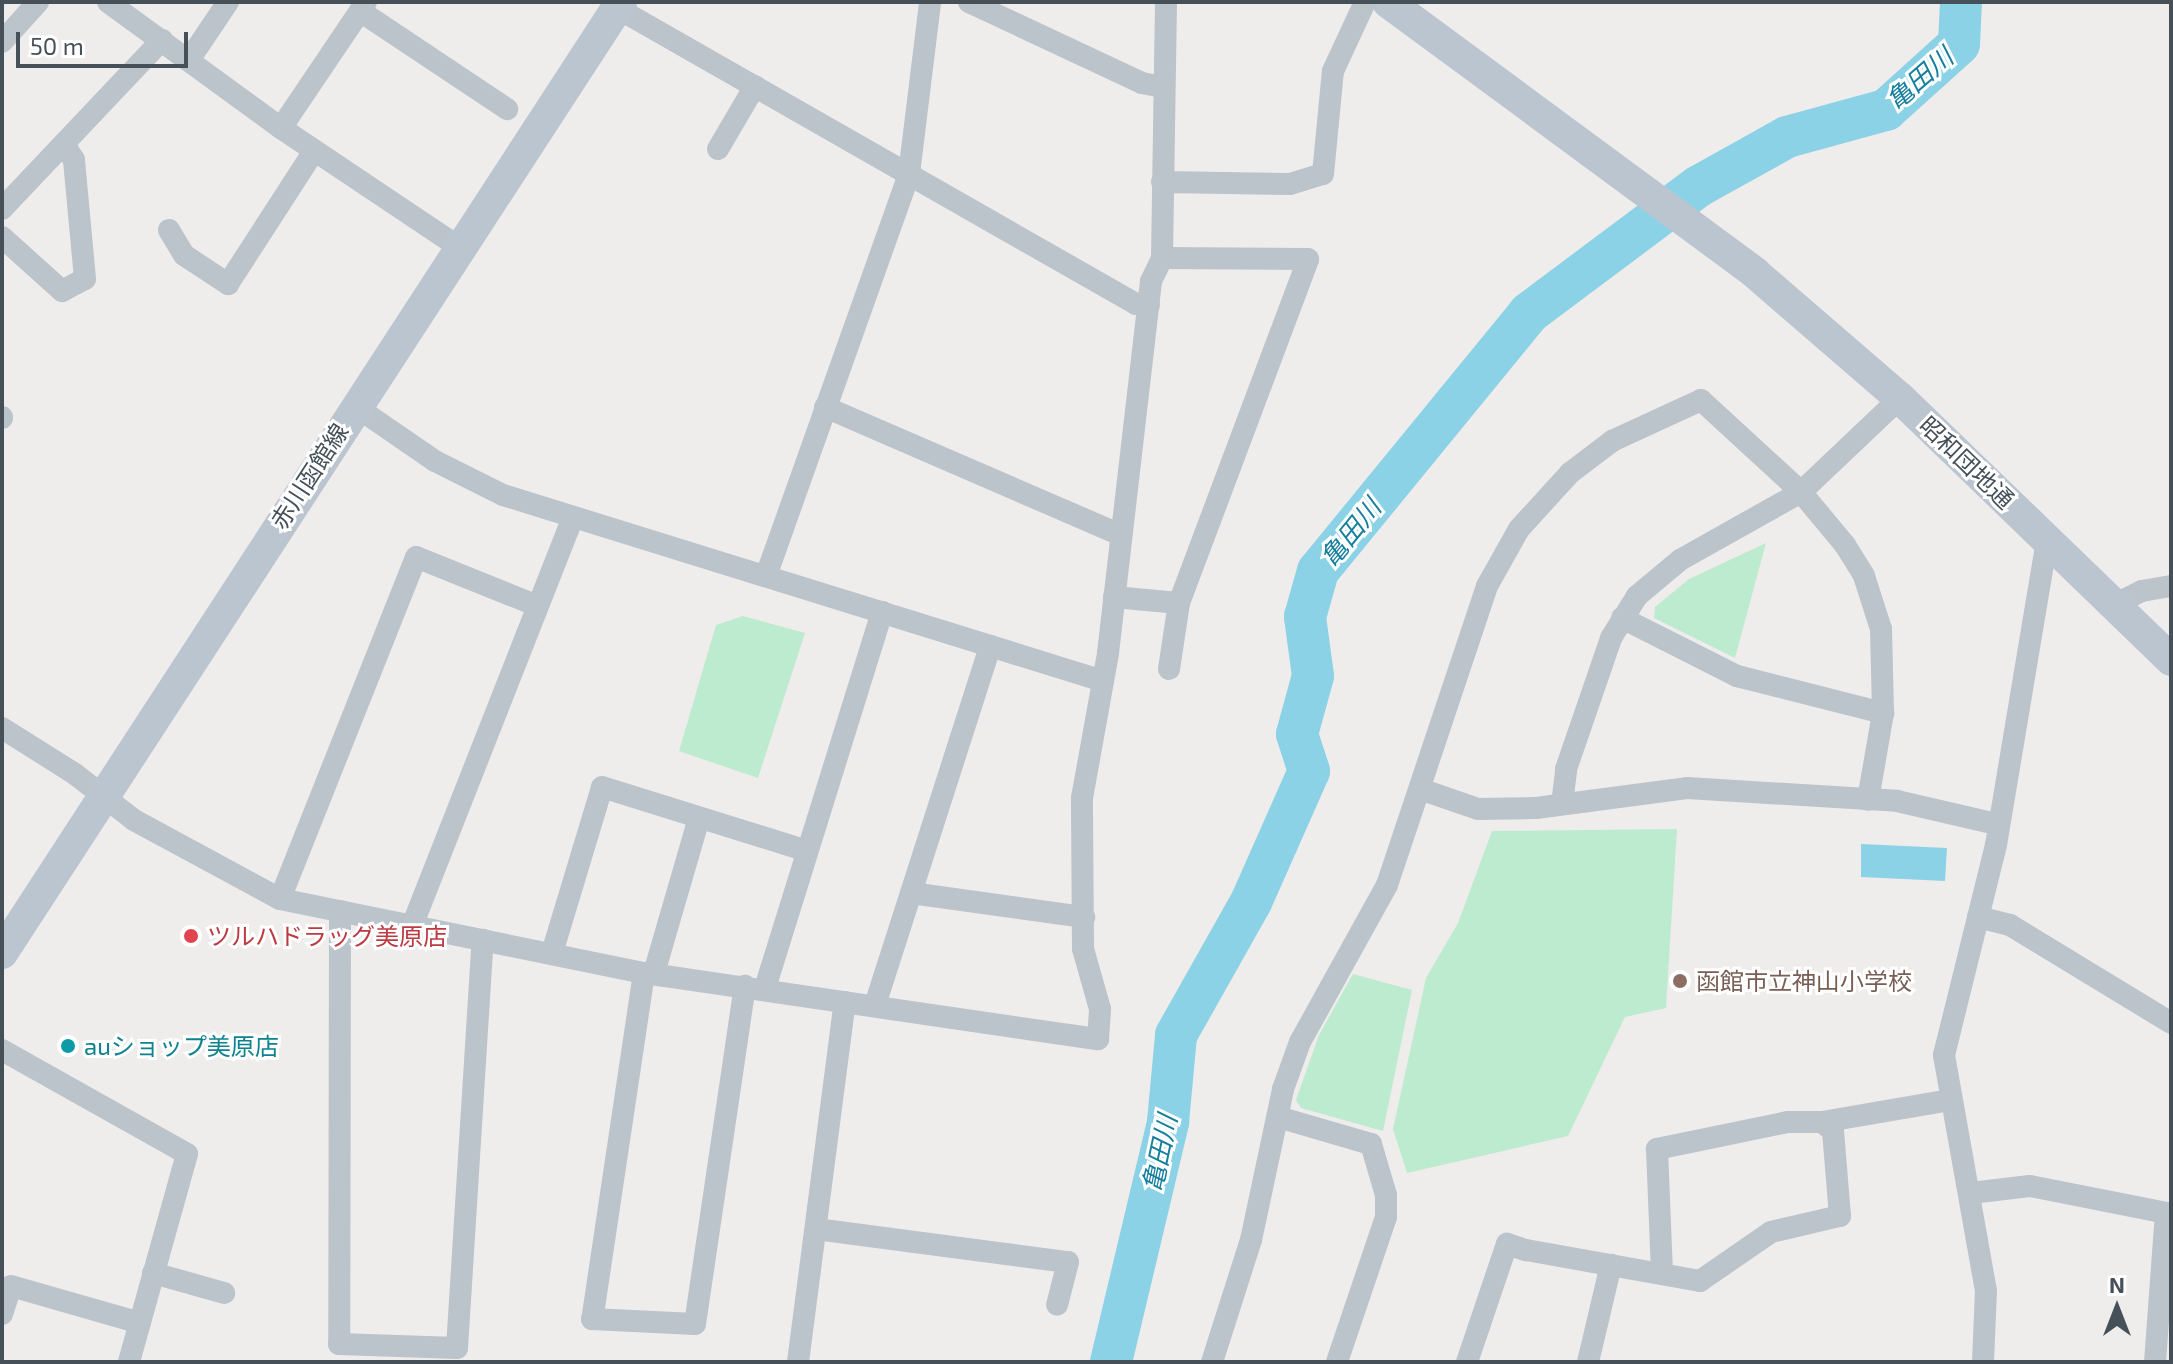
<!DOCTYPE html>
<meta charset="utf-8">
<style>
body{margin:0}
#map{position:relative;width:2173px;height:1364px;overflow:hidden;background:#efecec;font-family:"Exo 2","Noto Sans JP",sans-serif}
div>[style]{position:absolute}
.green>*{inset:0;background:#bcebcf}
.water>*{inset:0;background:#8cd2e6}
.river>*{height:42px;margin:-21px;padding:0 21px;transform-origin:21px;border-radius:21px;background:#8cd2e6}
.street>*{height:22px;margin:-11px;padding:0 11px;transform-origin:11px;border-radius:11px;background:#bbc4cb}
.secondary>*{height:32px;margin:-16px;padding:0 16px;transform-origin:16px;border-radius:16px;background:#bbc5d0}
.dots>*{width:22px;height:22px;translate:-50% -50%;box-sizing:border-box;border:4px solid #fff;border-radius:50%}
span{translate:-50% -50%;white-space:nowrap;text-align:center;line-height:1.15;-webkit-text-stroke:6px #fff;paint-order:stroke}
.street-label{font-size:24px;color:#465059}
.health-label{font-size:24px;color:#be3a42}
.left{translate:0 -50%;text-align:left}
.education-label{font-size:24px;color:#785e54}
.culture-label{font-size:24px;color:#0d838f}
.water-label{font-size:26px;color:#157f9d;font-style:italic}
.frame{position:absolute;inset:0;border:4px solid #465059;pointer-events:none}
.north{position:absolute;left:2077px;top:1268px;width:80px;height:80px;-webkit-text-stroke:6px #fff;paint-order:stroke;rotate:0deg;font-size:22px;font-weight:700;line-height:32px;text-align:center;color:#465059}
.north::after{content:'';display:block;margin:auto;width:28px;height:36px;background:#465059;clip-path:polygon(50% 0,100% 100%,50% 72%,0 100%)}
.scale{position:absolute;left:16px;top:32px;width:172px;height:36px;box-sizing:border-box;border:4px solid #465059;border-top:0;padding-left:10px;font-size:24px;line-height:28px;white-space:nowrap;color:#465059;-webkit-text-stroke:6px #fff;paint-order:stroke}
</style>
<div id="map">
<div class="green">
<i style="clip-path:polygon(1766px 543px,1735px 658px,1654px 618px,1655px 607px,1689px 579px)"></i>
<i style="clip-path:polygon(743px 616px,805px 633px,758px 778px,679px 751px,716px 625px)"></i>
<i style="clip-path:polygon(1677px 829px,1666px 1008px,1625px 1017px,1568px 1136px,1407px 1173px,1393px 1129px,1426px 978px,1458px 923px,1492px 831px)"></i>
<i style="clip-path:polygon(1353px 974px,1412px 990px,1383px 1131px,1301px 1108px,1296px 1100px,1319px 1035px)"></i>
</div>
<div class="water">
<i style="clip-path:polygon(1861px 844px,1947px 848px,1945px 881px,1861px 877px)"></i>
</div>
<div class="river">
<i style="left:1111px;top:1362px;width:247px;rotate:-76.6deg"></i>
<i style="left:1168px;top:1122px;width:87px;rotate:-84.7deg"></i>
<i style="left:1176px;top:1035px;width:153px;rotate:-60.6deg"></i>
<i style="left:1251px;top:902px;width:143px;rotate:-66.1deg"></i>
<i style="left:1309px;top:771px;width:39px;rotate:-108deg"></i>
<i style="left:1297px;top:734px;width:60px;rotate:-74.6deg"></i>
<i style="left:1313px;top:676px;width:60px;rotate:-97.7deg"></i>
<i style="left:1305px;top:617px;width:48px;rotate:-74.2deg"></i>
<i style="left:1318px;top:571px;width:333px;rotate:-50.7deg"></i>
<i style="left:1529px;top:313px;width:212px;rotate:-36.8deg"></i>
<i style="left:1699px;top:186px;width:101px;rotate:-29.1deg"></i>
<i style="left:1787px;top:137px;width:103px;rotate:-15.3deg"></i>
<i style="left:1886px;top:110px;width:98px;rotate:-42.1deg"></i>
<i style="left:1959px;top:44px;width:42px;rotate:-87.3deg"></i>
</div>
<div class="street">
<i style="left:108px;top:2px;width:214px;rotate:36.1deg"></i>
<i style="left:281px;top:128px;width:214px;rotate:33.8deg"></i>
<i style="left:969px;top:2px;width:191px;rotate:25.1deg"></i>
<i style="left:1142px;top:83px;width:21px;rotate:11deg"></i>
<i style="left:617px;top:8px;width:597px;rotate:29.7deg"></i>
<i style="left:1136px;top:304px;width:13px;rotate:4deg"></i>
<i style="left:360px;top:11px;width:177px;rotate:33.7deg"></i>
<i style="left:2px;top:42px;width:54px;rotate:-48deg"></i>
<i style="left:189px;top:60px;width:70px;rotate:-56.1deg"></i>
<i style="left:281px;top:128px;width:152px;rotate:-56deg"></i>
<i style="left:718px;top:149px;width:73px;rotate:-59.6deg"></i>
<i style="left:1162px;top:182px;width:128px;rotate:0.9deg"></i>
<i style="left:1290px;top:184px;width:34px;rotate:-17deg"></i>
<i style="left:1323px;top:174px;width:103px;rotate:-84.5deg"></i>
<i style="left:1333px;top:71px;width:76px;rotate:-65.1deg"></i>
<i style="left:2px;top:209px;width:233px;rotate:-46.6deg"></i>
<i style="left:169px;top:230px;width:29px;rotate:59deg"></i>
<i style="left:184px;top:255px;width:53px;rotate:33.4deg"></i>
<i style="left:228px;top:284px;width:158px;rotate:-57.1deg"></i>
<i style="left:2px;top:237px;width:81px;rotate:42deg"></i>
<i style="left:62px;top:291px;width:26px;rotate:-28deg"></i>
<i style="left:85px;top:279px;width:120px;rotate:-95.3deg"></i>
<i style="left:74px;top:160px;width:19px;rotate:-122deg"></i>
<i style="left:355px;top:406px;width:97px;rotate:34.5deg"></i>
<i style="left:435px;top:461px;width:76px;rotate:26.6deg"></i>
<i style="left:503px;top:495px;width:628px;rotate:17.22deg"></i>
<i style="left:825px;top:407px;width:322px;rotate:23.4deg"></i>
<i style="left:2px;top:417px;width:1px;rotate:90deg"></i>
<i style="left:766px;top:576px;width:427px;rotate:-70.4deg"></i>
<i style="left:909px;top:174px;width:173px;rotate:-83deg"></i>
<i style="left:1114px;top:597px;width:65px;rotate:5.3deg"></i>
<i style="left:1179px;top:603px;width:367px;rotate:-69.4deg"></i>
<i style="left:1308px;top:259px;width:146px;rotate:-179.6deg"></i>
<i style="left:2114px;top:605px;width:31px;rotate:-27deg"></i>
<i style="left:2142px;top:591px;width:29px;rotate:-10deg"></i>
<i style="left:1622px;top:618px;width:129px;rotate:26.8deg"></i>
<i style="left:1737px;top:676px;width:151px;rotate:14.2deg"></i>
<i style="left:1169px;top:669px;width:67px;rotate:-81.4deg"></i>
<i style="left:2px;top:728px;width:86px;rotate:32.2deg"></i>
<i style="left:75px;top:774px;width:75px;rotate:37.9deg"></i>
<i style="left:134px;top:820px;width:166px;rotate:28.4deg"></i>
<i style="left:280px;top:899px;width:371px;rotate:11.5deg"></i>
<i style="left:644px;top:973px;width:459px;rotate:8.3deg"></i>
<i style="left:1098px;top:1039px;width:30px;rotate:-86deg"></i>
<i style="left:1100px;top:1009px;width:62px;rotate:-105.8deg"></i>
<i style="left:1083px;top:949px;width:151px;rotate:-90.4deg"></i>
<i style="left:1082px;top:798px;width:147px;rotate:-79.8deg"></i>
<i style="left:1108px;top:653px;width:374px;rotate:-83.4deg"></i>
<i style="left:1151px;top:281px;width:25px;rotate:-64deg"></i>
<i style="left:1162px;top:258px;width:256px;rotate:-89.1deg"></i>
<i style="left:1420px;top:789px;width:61px;rotate:19deg"></i>
<i style="left:1478px;top:809px;width:58px;rotate:-1deg"></i>
<i style="left:1536px;top:808px;width:152px;rotate:-7.5deg"></i>
<i style="left:1687px;top:788px;width:210px;rotate:3.5deg"></i>
<i style="left:1897px;top:801px;width:103px;rotate:13deg"></i>
<i style="left:1562px;top:804px;width:35px;rotate:-83deg"></i>
<i style="left:1566px;top:769px;width:139px;rotate:-71deg"></i>
<i style="left:1611px;top:638px;width:49px;rotate:-58.2deg"></i>
<i style="left:1637px;top:596px;width:56px;rotate:-39.9deg"></i>
<i style="left:1680px;top:560px;width:139px;rotate:-29.3deg"></i>
<i style="left:1801px;top:492px;width:137px;rotate:-43.5deg"></i>
<i style="left:911px;top:893px;width:175px;rotate:7.9deg"></i>
<i style="left:280px;top:899px;width:368px;rotate:-68.3deg"></i>
<i style="left:416px;top:557px;width:131px;rotate:21.9deg"></i>
<i style="left:340px;top:911px;width:433px;rotate:90.1deg"></i>
<i style="left:339px;top:1344px;width:118px;rotate:1.9deg"></i>
<i style="left:457px;top:1348px;width:409px;rotate:-86.4deg"></i>
<i style="left:1978px;top:917px;width:33px;rotate:14deg"></i>
<i style="left:2010px;top:925px;width:188px;rotate:31.3deg"></i>
<i style="left:412px;top:926px;width:436px;rotate:-68.5deg"></i>
<i style="left:552px;top:953px;width:173px;rotate:-73.2deg"></i>
<i style="left:602px;top:787px;width:215px;rotate:17.3deg"></i>
<i style="left:644px;top:973px;width:350px;rotate:98.5deg"></i>
<i style="left:592px;top:1319px;width:103px;rotate:2.8deg"></i>
<i style="left:695px;top:1324px;width:342px;rotate:-81.6deg"></i>
<i style="left:654px;top:973px;width:161px;rotate:-73.8deg"></i>
<i style="left:765px;top:988px;width:394px;rotate:-72.7deg"></i>
<i style="left:875px;top:1005px;width:377px;rotate:-72.2deg"></i>
<i style="left:2px;top:1050px;width:212px;rotate:29.3deg"></i>
<i style="left:187px;top:1154px;width:216px;rotate:105.6deg"></i>
<i style="left:1278px;top:1117px;width:97px;rotate:16.2deg"></i>
<i style="left:1371px;top:1144px;width:53px;rotate:73.6deg"></i>
<i style="left:1386px;top:1195px;width:22px;rotate:90deg"></i>
<i style="left:1386px;top:1217px;width:153px;rotate:108.7deg"></i>
<i style="left:1822px;top:1122px;width:119px;rotate:-9.7deg"></i>
<i style="left:1971px;top:1193px;width:59px;rotate:-6.8deg"></i>
<i style="left:2030px;top:1186px;width:144px;rotate:11.2deg"></i>
<i style="left:816px;top:1229px;width:254px;rotate:7.5deg"></i>
<i style="left:1068px;top:1262px;width:44px;rotate:104.3deg"></i>
<i style="left:153px;top:1273px;width:74px;rotate:15.7deg"></i>
<i style="left:2px;top:1314px;width:29px;rotate:-72deg"></i>
<i style="left:11px;top:1286px;width:134px;rotate:16deg"></i>
<i style="left:798px;top:1362px;width:363px;rotate:-82.6deg"></i>
<i style="left:1212px;top:1362px;width:128px;rotate:-72.3deg"></i>
<i style="left:1251px;top:1240px;width:154px;rotate:-78deg"></i>
<i style="left:1283px;top:1089px;width:50px;rotate:-70.1deg"></i>
<i style="left:1300px;top:1042px;width:179px;rotate:-61deg"></i>
<i style="left:1387px;top:885px;width:315px;rotate:-71.5deg"></i>
<i style="left:1487px;top:586px;width:65px;rotate:-60.7deg"></i>
<i style="left:1519px;top:529px;width:76px;rotate:-47.7deg"></i>
<i style="left:1570px;top:473px;width:53px;rotate:-37.3deg"></i>
<i style="left:1612px;top:441px;width:98px;rotate:-24.7deg"></i>
<i style="left:1701px;top:400px;width:136px;rotate:42.6deg"></i>
<i style="left:1801px;top:492px;width:69px;rotate:50.3deg"></i>
<i style="left:1845px;top:545px;width:36px;rotate:58deg"></i>
<i style="left:1864px;top:576px;width:56px;rotate:72.2deg"></i>
<i style="left:1881px;top:629px;width:84px;rotate:88.6deg"></i>
<i style="left:1883px;top:713px;width:88px;rotate:99.8deg"></i>
<i style="left:1467px;top:1362px;width:125px;rotate:-71.3deg"></i>
<i style="left:1507px;top:1244px;width:20px;rotate:18deg"></i>
<i style="left:1526px;top:1250px;width:177px;rotate:10.1deg"></i>
<i style="left:1700px;top:1281px;width:86px;rotate:-34.6deg"></i>
<i style="left:1771px;top:1232px;width:71px;rotate:-13.1deg"></i>
<i style="left:1840px;top:1216px;width:85px;rotate:-94.7deg"></i>
<i style="left:1833px;top:1131px;width:14px;rotate:-141deg"></i>
<i style="left:1822px;top:1122px;width:34px;rotate:180deg"></i>
<i style="left:1788px;top:1122px;width:134px;rotate:168.4deg"></i>
<i style="left:1657px;top:1149px;width:125px;rotate:87.7deg"></i>
<i style="left:1588px;top:1362px;width:100px;rotate:-76.7deg"></i>
<i style="left:1983px;top:1362px;width:71px;rotate:-87.6deg"></i>
<i style="left:1986px;top:1291px;width:240px;rotate:-100.1deg"></i>
<i style="left:1944px;top:1055px;width:216px;rotate:-76.1deg"></i>
<i style="left:1996px;top:845px;width:310px;rotate:-80.5deg"></i>
<i style="left:2155px;top:1362px;width:137px;rotate:-85.8deg"></i>
</div>
<div class="secondary">
<i style="left:1388px;top:2px;width:456px;rotate:36.4deg"></i>
<i style="left:1755px;top:273px;width:191px;rotate:40.8deg"></i>
<i style="left:1900px;top:398px;width:377px;rotate:44deg"></i>
<i style="left:2px;top:953px;width:1135px;rotate:-56.94deg"></i>
</div>
<div class="dots">
<i style="left:191px;top:936px;background:#e0444e"></i>
<i style="left:1680px;top:981px;background:#8d6e63"></i>
<i style="left:68px;top:1046px;background:#0f9aa8"></i>
</div>
<div class="street-label">
<span style="left:1967px;top:462px;rotate:44deg">昭和団地通</span>
<span style="left:309px;top:476px;rotate:-57deg">赤川函館線</span>
</div>
<div class="health-label">
<span class="left" style="left:207px;top:936px">ツルハドラッグ美原店</span>
</div>
<div class="education-label">
<span class="left" style="left:1696px;top:981px">函館市立神山小学校</span>
</div>
<div class="culture-label">
<span class="left" style="left:84px;top:1046px">auショップ美原店</span>
</div>
<div class="water-label">
<span style="left:1919px;top:78px;rotate:-41deg">亀田川</span>
<span style="left:1350px;top:532px;rotate:-51deg">亀田川</span>
<span style="left:1159px;top:1153px;rotate:-78deg">亀田川</span>
</div>
<div class="frame"></div>
<div class="north">N</div>
<div class="scale">50 m</div>
</div>
